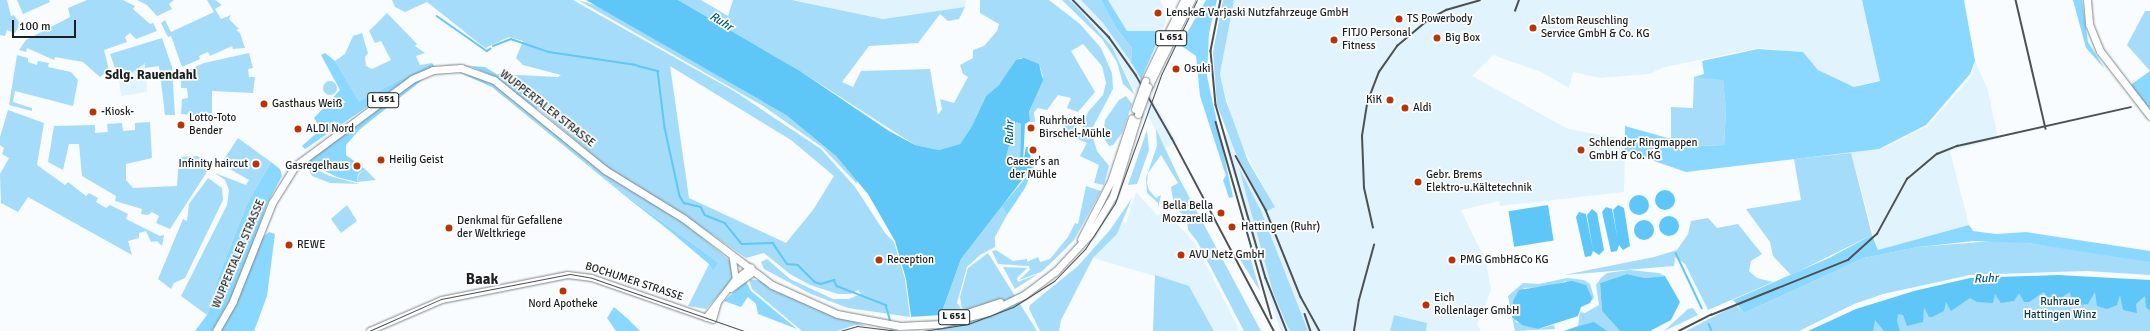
<!DOCTYPE html>
<meta charset="utf-8">
<style>
body{margin:0}
#map{position:relative;width:2150px;height:331px;overflow:hidden;background:#f8fcfe;font-family:Signika,sans-serif}
div>[style]{position:absolute}
.built>*{inset:0;background:#e1f3fd}
.green>*{inset:0;background:#a5dcf9}
.round{border-radius:50%}
.forest>*{inset:0;background:#8ad8ff}
.water>*{inset:0;background:#5fc7f7;transform-origin:0 0}
.pier>*{inset:0;background:#f8fcfe}
.stream>*{height:1.5px;margin:-0.75px;padding:0 0.75px;transform-origin:0.75px;border-radius:0.75px;background:#5fc7f7}
.roads{filter:drop-shadow(0 0 1px #7c8589) drop-shadow(0 0 1px #7c8589)}
.minor>*{height:5.5px;margin:-2.75px;padding:0 2.75px;transform-origin:2.75px;border-radius:2.75px;background:#fff}
.major>*{height:7px;margin:-3.5px;padding:0 3.5px;transform-origin:3.5px;border-radius:3.5px;background:#fff}
.tram>*{height:1px;margin:-0.5px;padding:0 0.5px;transform-origin:0.5px;border-radius:0.5px;background:#4d5152}
.rail>*{height:1.5px;margin:-0.75px;padding:0 0.75px;transform-origin:0.75px;border-radius:0.75px;background:#4d5152}
.bridges{filter:drop-shadow(0 0 1px #7c8589) drop-shadow(0 0 1px #7c8589)}
.major-bridge>*{height:7px;margin:-3.5px;padding:0 3.5px;transform-origin:3.5px;border-radius:3.5px;background:#fff}
.dots>*{width:11px;height:11px;translate:-50% -50%;box-sizing:border-box;border:2px solid #fff;border-radius:50%}
span{translate:-50% -50%;white-space:nowrap;text-align:center;line-height:1.15;-webkit-text-stroke:3.5px #fff;paint-order:stroke}
.shield-label span{padding:1px 3px;background:#fff;border:1px solid;border-radius:3px;-webkit-text-stroke-width:0}
.shield-label{font-size:10px;color:#1c2021;font-weight:700}
.poi-label{font-size:11px;color:#1c2021}
.left{translate:0 -50%;text-align:left}
.right{translate:-100% -50%;text-align:right}
.street-label{font-size:11px;color:#1c2021}
.park-label{font-size:11px;color:#05364a}
.water-label{font-size:12px;color:#015b7b;font-style:italic}
.quarter-label{font-size:13px;color:#1c2021;font-weight:700}
.district-label{font-size:15px;color:#1c2021;font-weight:700}
.scale{position:absolute;left:12px;top:20px;width:64px;height:18px;box-sizing:border-box;border:2px solid #1c2021;border-top:0;padding-left:5px;font-size:12px;line-height:14px;white-space:nowrap;color:#1c2021;-webkit-text-stroke:3px #fff;paint-order:stroke}
</style>
<div id="map">
<div class="built">
<div style="clip-path:polygon(794px 0,966px 0,965px 7px,883px 19px)"></div>
<div style="clip-path:polygon(1062px 0,1081px 0,1103px 23px,1134px 66px,1177px 142px,1165px 148px,1112px 47px,1087px 19px)"></div>
<div style="clip-path:polygon(1108px 0,1161px 0,1166px 21px,1162px 31px,1127px 31px)"></div>
<div style="clip-path:polygon(1234px 0,1862px 0,1880px 80px,1854px 87px,1818px 70px,1803px 52px,1758px 48px,1665px 67px,1649px 74px,1600px 78px,1573px 72px,1569px 88px,1541px 72px,1493px 55px,1472px 76px,1568px 129px,1625px 139px,1624px 192px,1500px 206px,1499px 201px,1461px 210px,1486px 262px,1491px 290px,1477px 325px,1481px 331px,1504px 331px,1426px 331px,1427px 323px,1394px 315px,1390px 331px,1281px 331px,1266px 290px,1223px 137px,1228px 134px,1267px 210px,1274px 207px,1235px 132px,1220px 74px)"></div>
<div style="clip-path:polygon(1975px 61px,1988px 90px,1998px 139px,1950px 151px,1969px 225px,1878px 250px,1850px 150px,1881px 149px,1928px 126px,1972px 76px)"></div>
<div style="clip-path:polygon(145px 62px,147px 92px,121px 96px,119px 81px)"></div>
<div style="clip-path:polygon(1136px 192px,1158px 216px,1164px 210px,1194px 242px,1240px 331px,1214px 331px,1189px 286px,1093px 258px,1124px 222px,1126px 223px)"></div>
</div>
<div class="green">
<div style="clip-path:polygon(0 0,7px 0,11px 16px,14px 15px,20px 24px,15px 33px,7px 30px,5px 36px,0 35px)"></div>
<div style="clip-path:polygon(17px 0,49px 0,50px 2px,23px 14px)"></div>
<div style="clip-path:polygon(87px 0,123px 0,135px 6px,133px 9px,150px 24px,153px 23px,157px 31px,136px 39px,130px 33px,125px 37px,127px 42px,104px 50px,109px 70px,100px 77px,83px 62px,55px 57px,54px 60px,27px 48px,26px 52px,19px 50px,26px 40px,70px 17px,68px 8px)"></div>
<div style="clip-path:polygon(137px 0,174px 0,169px 4px,172px 9px,157px 16px,147px 5px)"></div>
<div style="clip-path:polygon(207px 0,215px 0,222px 5px,215px 9px,221px 19px,231px 15px,229px 19px,239px 29px,236px 30px,240px 33px,245px 48px,233px 49px,232px 46px,210px 56px,208px 52px,199px 56px,200px 59px,182px 67px,171px 36px,168px 37px,161px 23px,165px 20px,171px 32px,214px 12px)"></div>
<div style="clip-path:polygon(evenodd,392px 0,573px 0,734px 91px,821px 149px,855px 187px,885px 233px,894px 242px,905px 279px,910px 317px,848px 308px,811px 294px,764px 269px,761px 262px,767px 259px,790px 279px,833px 299px,849px 299px,861px 294px,858px 290px,851px 294px,838px 294px,810px 285px,790px 274px,764px 253px,746px 258px,684px 215px,615px 174px,497px 74px,558px 77px,561px 75px,523px 65px,516px 58px,523px 41px,509px 37px,485px 48px,427px 2px,405px 12px,395px 7px,392px 0,670px 66px,791px 140px,834px 176px,813px 210px,786px 243px,689px 198px,670px 66px)"></div>
<div style="clip-path:polygon(578px 0,598px 6px,786px 115px,836px 156px,858px 181px,856px 183px,822px 147px,763px 106px)"></div>
<div style="clip-path:polygon(678px 0,701px 0,728px 16px,733px 0,792px 0,883px 19px,965px 7px,959px 19px,948px 21px,940px 14px,918px 43px,869px 46px,842px 82px,853px 87px,861px 71px,930px 69px,938px 115px,942px 109px,940px 99px,954px 103px,968px 77px,963px 74px,960px 65px,973px 58px,973px 50px,984px 46px,997px 31px,999px 24px,980px 13px,980px 0,1049px 0,1080px 24px,1101px 48px,1112px 73px,1113px 89px,1093px 127px,1082px 128px,1088px 112px,1103px 95px,1106px 83px,1102px 66px,1083px 44px,1071px 51px,1095px 92px,1078px 112px,1067px 108px,1071px 98px,1058px 95px,1047px 110px,1038px 108px,1034px 112px,1035px 122px,1030px 122px,1029px 113px,1043px 76px,1039px 64px,1020px 58px,999px 85px,986px 96px,972px 126px,960px 144px,939px 150px,915px 145px,800px 71px)"></div>
<div style="clip-path:polygon(1062px 0,1069px 0,1076px 6px,1112px 47px,1135px 95px,1123px 84px,1117px 62px,1102px 39px)"></div>
<div style="clip-path:polygon(1081px 0,1101px 0,1116px 28px,1132px 48px,1131px 62px,1103px 23px)"></div>
<div style="clip-path:polygon(1223px 0,1234px 0,1220px 74px,1226px 101px,1248px 161px,1275px 207px,1267px 211px,1236px 154px,1217px 105px,1213px 52px)"></div>
<div style="clip-path:polygon(2145px 11px,2150px 11px,2150px 71px,2127px 45px)"></div>
<div style="clip-path:polygon(387px 13px,417px 44px,415px 46px,425px 53px,416px 56px,420px 65px,432px 63px,359px 101px,335px 61px,345px 54px,353px 36px,362px 33px,368px 53px,365px 57px,366px 66px,372px 69px,391px 60px,381px 41px,375px 43px,369px 31px)"></div>
<div style="clip-path:polygon(162px 38px,172px 67px,175px 115px,165px 115px,159px 66px,145px 68px,145px 63px,125px 78px,119px 70px,116px 71px,110px 54px)"></div>
<div style="clip-path:polygon(249px 53px,253px 68px,248px 69px,249px 77px,255px 77px,253px 93px,212px 91px,212px 117px,181px 114px,182px 99px,188px 98px,187px 88px,181px 88px,181px 77px,186px 71px,204px 63px)"></div>
<div style="clip-path:polygon(17px 55px,28px 58px,28px 62px,37px 65px,38px 61px,49px 63px,48px 67px,71px 72px,78px 80px,73px 106px,15px 91px,13px 102px,32px 108px,32px 111px,9px 105px)"></div>
<div style="clip-path:polygon(459px 72px,489px 81px,504px 91px,611px 177px,683px 222px,733px 263px,733px 276px,729px 284px,706px 309px,688px 306px,709px 264px,713px 271px,719px 263px,624px 194px,495px 88px,484px 80px)"></div>
<div style="clip-path:polygon(1694px 77px,1723px 79px,1726px 111px,1724px 145px,1696px 146px,1671px 141px,1671px 107px,1693px 108px)"></div>
<div class="round" style="left:323px;top:81px;width:14px;height:14px"></div>
<div style="clip-path:polygon(1126px 96px,1132px 104px,1122px 133px,1113px 145px,1109px 146px,1103px 136px,1105px 120px,1119px 100px)"></div>
<div style="clip-path:polygon(8px 110px,44px 123px,37px 165px,65px 185px,68px 182px,86px 196px,89px 193px,98px 198px,96px 202px,106px 208px,110px 205px,128px 214px,126px 219px,160px 236px,164px 235px,162px 246px,157px 241px,151px 242px,146px 231px,139px 233px,139px 238px,128px 241px,132px 255px,28px 197px,18px 212px,1px 203px,0 174px,9px 158px,2px 154px,4px 148px,0 145px,0 137px)"></div>
<div class="round" style="left:1062px;top:120px;width:14px;height:14px"></div>
<div style="clip-path:polygon(150px 122px,152px 158px,126px 164px,126px 180px,133px 188px,177px 186px,179px 157px,197px 156px,212px 164px,170px 229px,156px 223px,159px 216px,152px 212px,148px 215px,141px 214px,142px 209px,115px 201px,116px 196px,82px 176px,79px 144px,69px 144px,63px 170px,48px 162px,54px 126px,95px 125px,95px 133px,108px 132px,107px 124px,122px 123px,123px 131px,135px 130px,135px 123px)"></div>
<div style="clip-path:polygon(1016px 122px,1021px 124px,1020px 162px,1015px 164px,1009px 162px,1006px 157px)"></div>
<div style="clip-path:polygon(1156px 129px,1179px 178px,1261px 331px,1244px 331px,1197px 241px,1188px 230px,1187px 219px,1174px 206px,1171px 187px,1178px 183px,1161px 155px,1148px 173px,1147px 183px,1149px 190px,1156px 198px,1161px 195px,1158px 208px,1158px 203px,1147px 193px,1146px 178px,1157px 146px)"></div>
<div style="clip-path:polygon(1147px 130px,1149px 150px,1137px 184px,1128px 185px)"></div>
<div style="clip-path:polygon(1080px 133px,1092px 134px,1097px 151px,1109px 166px,1104px 185px,1094px 183px,1099px 165px,1080px 156px,1087px 143px,1075px 138px)"></div>
<div style="clip-path:polygon(238px 138px,271px 162px,247px 204px,218px 278px,207px 315px,181px 296px,227px 205px,229px 190px,225px 180px,215px 173px,246px 185px,249px 180px,221px 164px)"></div>
<div style="clip-path:polygon(1851px 153px,1872px 235px,1791px 275px,1773px 256px,1770px 242px,1746px 209px,1801px 200px,1794px 159px)"></div>
<div style="clip-path:polygon(306px 165px,330px 176px,359px 184px,330px 183px,312px 176px)"></div>
<div style="clip-path:polygon(1239px 168px,1261px 211px,1308px 331px,1290px 331px,1286px 323px,1273px 292px)"></div>
<div style="clip-path:polygon(365px 169px,376px 180px,357px 182px,359px 174px)"></div>
<div style="clip-path:polygon(208px 178px,222px 188px,223px 200px,185px 278px,174px 283px,171px 289px,158px 279px,183px 219px,187px 221px,189px 204px)"></div>
<div style="clip-path:polygon(1086px 186px,1101px 191px,1074px 240px,1052px 262px,1041px 272px,1019px 280px,1030px 270px,1029px 266px,998px 264px,992px 251px,996px 250px,1013px 261px,1027px 259px,1027px 262px,1038px 257px,1040px 262px,1050px 259px,1068px 237px,1075px 223px,1078px 224px)"></div>
<div style="clip-path:polygon(1132px 198px,1117px 234px,1093px 258px,1061px 320px,1059px 331px,1040px 331px,1029px 309px,1030px 305px,1078px 266px,1110px 230px)"></div>
<div style="clip-path:polygon(347px 205px,357px 221px,341px 233px,331px 219px)"></div>
<div style="clip-path:polygon(1002px 206px,1007px 215px,995px 237px,995px 247px,980px 255px,967px 267px,957px 303px,962px 310px,960px 297px,968px 268px,988px 253px,1037px 331px,935px 331px,961px 259px)"></div>
<div style="clip-path:polygon(1708px 218px,1717px 228px,1738px 224px,1762px 254px,1751px 261px,1749px 271px,1757px 278px,1773px 282px,1708px 310px,1685px 264px,1675px 257px,1674px 266px,1564px 275px,1654px 257px,1677px 250px,1688px 234px,1691px 221px)"></div>
<div style="clip-path:polygon(2005px 240px,2137px 258px,2150px 262px,2150px 275px,2086px 271px,1970px 275px,1883px 294px,1854px 304px,1799px 331px,1686px 331px,1736px 305px,1744px 313px,1864px 258px,1918px 247px)"></div>
<div style="clip-path:polygon(1249px 253px,1260px 291px,1239px 258px)"></div>
<div style="clip-path:polygon(1003px 267px,1027px 268px,1017px 278px,1018px 282px,1038px 274px,1015px 289px)"></div>
<div style="clip-path:polygon(1629px 270px,1659px 273px,1665px 276px,1645px 278px,1627px 274px,1600px 283px,1602px 311px,1620px 331px,1564px 331px,1578px 326px,1580px 312px,1585px 313px,1599px 305px,1596px 285px,1601px 278px,1607px 273px)"></div>
<div style="clip-path:polygon(1155px 275px,1189px 286px,1214px 331px,1153px 331px)"></div>
<div style="clip-path:polygon(1567px 278px,1584px 280px,1590px 284px,1594px 297px,1592px 301px,1566px 281px,1546px 287px,1524px 288px,1513px 301px,1516px 322px,1538px 329px,1554px 325px,1555px 329px,1515px 331px,1508px 296px,1523px 283px,1539px 284px)"></div>
<div style="clip-path:polygon(749px 279px,761px 281px,802px 302px,866px 326px,855px 325px,837px 331px,802px 331px,752px 289px)"></div>
<div style="clip-path:polygon(2032px 286px,2145px 296px,2150px 299px,2150px 331px,1860px 331px,1875px 320px,1922px 306px)"></div>
<div style="clip-path:polygon(1693px 308px,1698px 315px,1664px 331px,1688px 309px)"></div>
<div style="clip-path:polygon(1394px 315px,1427px 323px,1426px 331px,1390px 331px)"></div>
</div>
<div class="forest">
<div style="clip-path:polygon(1101px 0,1108px 0,1127px 31px,1162px 31px,1141px 79px,1131px 62px,1132px 48px,1116px 28px)"></div>
<div style="clip-path:polygon(1206px 0,1217px 0,1209px 33px,1207px 76px,1233px 197px,1229px 198px,1223px 180px,1226px 176px,1200px 96px,1196px 56px,1180px 45px)"></div>
<div style="clip-path:polygon(1862px 0,1964px 0,1975px 61px,1970px 74px,1926px 125px,1879px 149px,1686px 172px,1625px 151px,1625px 126px,1696px 146px,1724px 145px,1726px 111px,1723px 80px,1694px 77px,1704px 74px,1702px 61px,1758px 49px,1803px 52px,1818px 70px,1854px 87px,1880px 81px)"></div>
<div style="clip-path:polygon(2073px 0,2082px 0,2088px 42px,2105px 69px,2086px 48px)"></div>
<div style="clip-path:polygon(325px 53px,335px 61px,359px 101px,432px 63px,435px 67px,408px 79px,305px 149px,302px 146px,321px 129px,314px 118px,340px 90px,321px 55px)"></div>
<div style="clip-path:polygon(441px 64px,485px 67px,509px 82px,537px 105px,537px 109px,491px 75px,472px 67px)"></div>
<div style="clip-path:polygon(2150px 71px,2150px 114px,2129px 86px)"></div>
<div style="clip-path:polygon(458px 72px,484px 80px,495px 88px,624px 194px,719px 263px,713px 271px,709px 264px,671px 232px,624px 195px,492px 87px)"></div>
<div style="clip-path:polygon(426px 77px,359px 130px,346px 145px,346px 155px,365px 169px,358px 174px,357px 182px,337px 177px,307px 162px,414px 82px)"></div>
<div style="clip-path:polygon(271px 162px,280px 169px,282px 176px,267px 204px,240px 282px,212px 331px,195px 331px,207px 315px,218px 278px,247px 204px)"></div>
<div style="clip-path:polygon(1034px 166px,1025px 188px,1007px 215px,1002px 206px,1027px 176px,1030px 167px)"></div>
<div style="clip-path:polygon(1969px 225px,1973px 231px,1996px 234px,2026px 232px,2150px 251px,2150px 262px,2027px 243px,1974px 241px,1918px 247px,1864px 258px,1744px 313px,1733px 300px,1829px 258px,1872px 235px,1878px 250px)"></div>
<div style="clip-path:polygon(269px 232px,275px 234px,267px 296px,256px 326px,254px 331px,219px 331px,236px 303px,262px 238px)"></div>
<div style="clip-path:polygon(746px 281px,751px 291px,797px 329px,758px 314px,756px 304px,748px 297px,741px 307px,724px 301px)"></div>
<div style="clip-path:polygon(614px 307px,628px 319px,640px 331px,616px 331px,607px 318px)"></div>
</div>
<div class="water">
<div style="clip-path:polygon(evenodd,586px 0,678px 0,800px 71px,889px 131px,915px 145px,939px 150px,960px 144px,972px 126px,986px 96px,999px 85px,1016px 60px,1024px 58px,1039px 64px,1043px 80px,1029px 112px,1030px 121px,1025px 124px,1023px 163px,1026px 147px,1029px 147px,1032px 167px,961px 259px,935px 331px,910px 331px,911px 316px,906px 279px,895px 241px,868px 194px,836px 156px,786px 115px,586px 0,1016px 122px,1021px 124px,1020px 162px,1015px 164px,1008px 163px,1006px 157px,1016px 122px)"></div>
<div class="round" style="left:1655px;top:190px;width:20px;height:20px"></div>
<div class="round" style="left:1629px;top:195px;width:20px;height:20px"></div>
<div style="left:1548px;top:205px;width:36px;height:40px;rotate:81deg"></div>
<div style="clip-path:polygon(1618px 205px,1624px 208px,1630px 246px,1623px 250px,1619px 245px,1617px 251px,1611px 252px,1602px 212px,1606px 207px,1612px 209px,1617px 236px,1613px 210px)"></div>
<div style="clip-path:polygon(1592px 209px,1597px 213px,1604px 250px,1599px 255px,1593px 251px,1591px 256px,1585px 257px,1576px 217px,1579px 212px,1586px 214px,1593px 250px,1587px 215px)"></div>
<div class="round" style="left:1659px;top:216px;width:20px;height:20px"></div>
<div class="round" style="left:1634px;top:220px;width:20px;height:20px"></div>
<div style="clip-path:polygon(1627px 274px,1645px 278px,1665px 276px,1680px 302px,1671px 320px,1650px 331px,1620px 331px,1602px 311px,1600px 283px)"></div>
<div style="clip-path:polygon(2058px 275px,2150px 280px,2150px 311px,2146px 307px,2145px 296px,2136px 304px,2137px 313px,2123px 310px,2120px 295px,2117px 305px,2107px 309px,2097px 306px,2095px 292px,2088px 304px,2078px 305px,2072px 304px,2070px 292px,2053px 303px,2049px 301px,2044px 292px,2029px 302px,2024px 302px,2019px 293px,2014px 301px,2001px 303px,1995px 294px,1993px 303px,1977px 302px,1970px 298px,1951px 311px,1946px 302px,1944px 311px,1932px 317px,1929px 317px,1924px 307px,1923px 322px,1907px 326px,1903px 315px,1898px 314px,1897px 321px,1900px 331px,1884px 331px,1875px 320px,1873px 331px,1808px 331px,1856px 309px,1914px 291px,1970px 278px)"></div>
<div style="clip-path:polygon(1572px 281px,1586px 285px,1592px 298px,1590px 303px,1581px 307px,1578px 316px,1538px 329px,1522px 325px,1512px 317px,1513px 301px,1519px 290px)"></div>
<div style="clip-path:polygon(1594px 322px,1607px 331px,1564px 331px,1579px 326px)"></div>
</div>
<div class="pier">
<div style="clip-path:polygon(941px 315px,937px 331px,908px 331px,909px 317px)"></div>
</div>
<div class="stream">
<div style="left:437px;top:16px;width:61px;rotate:35deg"></div>
<div style="left:487px;top:51px;width:4px;rotate:-34deg"></div>
<div style="left:493px;top:46px;width:19px;rotate:-21deg"></div>
<div style="left:511px;top:39px;width:40px;rotate:18.9deg"></div>
<div style="left:549px;top:52px;width:88px;rotate:8.5deg"></div>
<div style="left:638px;top:66px;width:21px;rotate:14deg"></div>
<div style="left:658px;top:71px;width:57px;rotate:83deg"></div>
<div style="left:665px;top:128px;width:70px;rotate:77.6deg"></div>
<div style="left:680px;top:196px;width:8px;rotate:60deg"></div>
<div style="left:684px;top:203px;width:17px;rotate:13deg"></div>
<div style="left:701px;top:207px;width:9px;rotate:63deg"></div>
<div style="left:705px;top:215px;width:22px;rotate:22deg"></div>
<div style="left:725px;top:223px;width:27px;rotate:51deg"></div>
<div style="left:742px;top:244px;width:31px;rotate:-2deg"></div>
<div style="left:773px;top:243px;width:25px;rotate:56deg"></div>
<div style="left:787px;top:264px;width:11px;rotate:5deg"></div>
<div style="left:798px;top:265px;width:24px;rotate:45deg"></div>
<div style="left:815px;top:282px;width:6px;rotate:18deg"></div>
<div style="left:821px;top:284px;width:14px;rotate:-17deg"></div>
<div style="left:834px;top:280px;width:7px;rotate:63deg"></div>
<div style="left:837px;top:286px;width:53px;rotate:21.2deg"></div>
<div style="left:886px;top:305px;width:18px;rotate:74deg"></div>
<div style="left:1676px;top:253px;width:61px;rotate:64.7deg"></div>
<div style="left:1709px;top:324px;width:8px;rotate:67deg"></div>
<div style="left:892px;top:326px;width:5px;rotate:90deg"></div>
</div>
<div class="roads">
<div class="minor">
<div style="left:733px;top:256px;width:22px;rotate:82deg"></div>
<div style="left:731px;top:289px;width:24px;rotate:-36deg"></div>
<div style="left:750px;top:275px;width:7px;rotate:-82deg"></div>
<div style="left:706px;top:318px;width:49px;rotate:-52.4deg"></div>
<div style="left:736px;top:279px;width:19px;rotate:-36deg"></div>
<div style="left:370px;top:331px;width:78px;rotate:-23.3deg"></div>
<div style="left:442px;top:300px;width:128px;rotate:-11.2deg"></div>
<div style="left:568px;top:275px;width:24px;rotate:7deg"></div>
<div style="left:592px;top:278px;width:128px;rotate:19.1deg"></div>
<div style="left:713px;top:320px;width:18px;rotate:-74deg"></div>
</div>
<div class="major">
<div style="left:2087px;top:0;width:24px;rotate:85deg"></div>
<div style="left:2089px;top:24px;width:29px;rotate:68deg"></div>
<div style="left:2100px;top:51px;width:82px;rotate:52.4deg"></div>
<div style="left:1150px;top:84px;width:6px;rotate:-149deg"></div>
<div style="left:1145px;top:81px;width:90px;rotate:-64.3deg"></div>
<div style="left:1148px;top:87px;width:97px;rotate:-63.7deg"></div>
<div style="left:1081px;top:239px;width:65px;rotate:-62.7deg"></div>
<div style="left:1111px;top:181px;width:66px;rotate:-71.6deg"></div>
<div style="left:958px;top:316px;width:44px;rotate:-18.4deg"></div>
<div style="left:216px;top:331px;width:34px;rotate:-60deg"></div>
<div style="left:233px;top:301px;width:105px;rotate:-68.3deg"></div>
<div style="left:272px;top:203px;width:44px;rotate:-58.1deg"></div>
<div style="left:295px;top:166px;width:146px;rotate:-36.6deg"></div>
<div style="left:412px;top:79px;width:23px;rotate:-23deg"></div>
<div style="left:433px;top:70px;width:28px;rotate:-4deg"></div>
<div style="left:461px;top:68px;width:35px;rotate:20deg"></div>
<div style="left:494px;top:80px;width:143px;rotate:39deg"></div>
<div style="left:605px;top:170px;width:92px;rotate:31.6deg"></div>
<div style="left:683px;top:218px;width:111px;rotate:37deg"></div>
<div style="left:772px;top:285px;width:71px;rotate:24deg"></div>
<div style="left:837px;top:314px;width:64px;rotate:10.8deg"></div>
<div style="left:900px;top:326px;width:40px;rotate:-2.9deg"></div>
<div style="left:940px;top:324px;width:50px;rotate:-13.8deg"></div>
<div style="left:989px;top:312px;width:39px;rotate:-26deg"></div>
<div style="left:1024px;top:295px;width:39px;rotate:-37deg"></div>
<div style="left:1055px;top:272px;width:53px;rotate:-47.3deg"></div>
<div style="left:1091px;top:233px;width:43px;rotate:-59.3deg"></div>
<div style="left:1113px;top:196px;width:86px;rotate:-73deg"></div>
</div>
</div>
<div class="tram">
<div style="left:369px;top:331px;width:79px;rotate:-24deg"></div>
<div style="left:441px;top:299px;width:131px;rotate:-11deg"></div>
<div style="left:570px;top:274px;width:22px;rotate:10deg"></div>
<div style="left:592px;top:278px;width:161px;rotate:19.2deg"></div>
<div style="left:840px;top:331px;width:18px;rotate:-16deg"></div>
<div style="left:857px;top:326px;width:42px;rotate:6.8deg"></div>
<div style="left:923px;top:331px;width:46px;rotate:-8.8deg"></div>
<div style="left:968px;top:324px;width:48px;rotate:-20.7deg"></div>
<div style="left:1013px;top:307px;width:49px;rotate:-32.4deg"></div>
<div style="left:1054px;top:281px;width:45px;rotate:-45.9deg"></div>
<div style="left:1085px;top:249px;width:55px;rotate:-56.9deg"></div>
<div style="left:1115px;top:203px;width:136px;rotate:-70.2deg"></div>
<div style="left:1161px;top:75px;width:83px;rotate:-64.4deg"></div>
</div>
<div class="rail">
<div style="left:1073px;top:0;width:52px;rotate:45.8deg"></div>
<div style="left:1109px;top:37px;width:47px;rotate:54.6deg"></div>
<div style="left:1136px;top:75px;width:73px;rotate:60.3deg"></div>
<div style="left:1172px;top:138px;width:218px;rotate:62.1deg"></div>
<div style="left:1221px;top:0;width:52px;rotate:101.1deg"></div>
<div style="left:1211px;top:51px;width:54px;rotate:84.7deg"></div>
<div style="left:1216px;top:105px;width:180px;rotate:73.9deg"></div>
<div style="left:1266px;top:278px;width:57px;rotate:68.4deg"></div>
<div style="left:2016px;top:0;width:132px;rotate:76.9deg"></div>
<div style="left:1515px;top:11px;width:12px;rotate:-70deg"></div>
<div style="left:1216px;top:122px;width:204px;rotate:74.1deg"></div>
<div style="left:1236px;top:156px;width:62px;rotate:60.9deg"></div>
<div style="left:1266px;top:210px;width:94px;rotate:68.1deg"></div>
<div style="left:1301px;top:297px;width:39px;rotate:61deg"></div>
<div style="left:1373px;top:228px;width:41px;rotate:-102.7deg"></div>
<div style="left:1364px;top:188px;width:52px;rotate:-92.2deg"></div>
<div style="left:1362px;top:136px;width:33px;rotate:-81deg"></div>
<div style="left:1367px;top:103px;width:33px;rotate:-69deg"></div>
<div style="left:1379px;top:72px;width:32px;rotate:-55deg"></div>
<div style="left:1397px;top:46px;width:40px;rotate:-40deg"></div>
<div style="left:1428px;top:20px;width:21px;rotate:-29deg"></div>
<div style="left:1446px;top:10px;width:35px;rotate:-16deg"></div>
<div style="left:1305px;top:314px;width:18px;rotate:71deg"></div>
<div style="left:1354px;top:331px;width:31px;rotate:-81deg"></div>
<div style="left:1359px;top:300px;width:57px;rotate:-74.7deg"></div>
<div style="left:1679px;top:331px;width:36px;rotate:-27deg"></div>
<div style="left:1711px;top:315px;width:148px;rotate:-21.9deg"></div>
<div style="left:1848px;top:260px;width:39px;rotate:-42deg"></div>
<div style="left:1877px;top:234px;width:63px;rotate:-61.4deg"></div>
<div style="left:1907px;top:179px;width:39px;rotate:-40deg"></div>
<div style="left:1937px;top:154px;width:22px;rotate:-22deg"></div>
<div style="left:1957px;top:146px;width:178px;rotate:-12.6deg"></div>
</div>
<div class="bridges">
<div class="major-bridge">
<div style="left:1135px;top:109px;width:30px;rotate:-70deg"></div>
<div style="left:1138px;top:114px;width:29px;rotate:-70deg"></div>
</div>
</div>
<div class="dots">
<div style="left:1158px;top:13px;background:#bc3303"></div>
<div style="left:1399px;top:19px;background:#bc3303"></div>
<div style="left:1533px;top:28px;background:#bc3303"></div>
<div style="left:1437px;top:38px;background:#bc3303"></div>
<div style="left:1334px;top:40px;background:#bc3303"></div>
<div style="left:1176px;top:69px;background:#bc3303"></div>
<div style="left:1390px;top:100px;background:#bc3303"></div>
<div style="left:264px;top:104px;background:#bc3303"></div>
<div style="left:1405px;top:108px;background:#bc3303"></div>
<div style="left:93px;top:112px;background:#bc3303"></div>
<div style="left:181px;top:125px;background:#bc3303"></div>
<div style="left:1031px;top:128px;background:#bc3303"></div>
<div style="left:298px;top:129px;background:#bc3303"></div>
<div style="left:1033px;top:150px;background:#bc3303"></div>
<div style="left:1581px;top:150px;background:#bc3303"></div>
<div style="left:381px;top:160px;background:#bc3303"></div>
<div style="left:256px;top:164px;background:#bc3303"></div>
<div style="left:357px;top:166px;background:#bc3303"></div>
<div style="left:1418px;top:182px;background:#bc3303"></div>
<div style="left:1221px;top:213px;background:#bc3303"></div>
<div style="left:1232px;top:227px;background:#bc3303"></div>
<div style="left:449px;top:228px;background:#bc3303"></div>
<div style="left:289px;top:245px;background:#bc3303"></div>
<div style="left:1181px;top:255px;background:#bc3303"></div>
<div style="left:879px;top:260px;background:#bc3303"></div>
<div style="left:1452px;top:260px;background:#bc3303"></div>
<div style="left:563px;top:291px;background:#bc3303"></div>
<div style="left:1426px;top:305px;background:#bc3303"></div>
</div>
<div class="shield-label">
<span style="left:1171px;top:38px">L 651</span>
<span style="left:383px;top:100px">L 651</span>
<span style="left:954px;top:317px">L 651</span>
</div>
<div class="poi-label">
<span class="left" style="left:1166px;top:13px">Lenske&amp; Varjaski Nutzfahrzeuge GmbH</span>
<span class="left" style="left:1407px;top:19px">TS Powerbody</span>
<span class="left" style="left:1541px;top:28px">Alstom Reuschling<br>Service GmbH &amp; Co. KG</span>
<span class="left" style="left:1342px;top:40px">FITJO Personal<br>Fitness</span>
<span class="left" style="left:1445px;top:38px">Big Box</span>
<span class="left" style="left:1184px;top:69px">Osuki</span>
<span class="right" style="left:1382px;top:100px">KiK</span>
<span class="left" style="left:272px;top:104px">Gasthaus Weiß</span>
<span class="left" style="left:1413px;top:108px">Aldi</span>
<span class="left" style="left:101px;top:112px">-Kiosk-</span>
<span class="left" style="left:189px;top:125px">Lotto-Toto<br>Bender</span>
<span class="left" style="left:1039px;top:128px">Ruhrhotel<br>Birschel-Mühle</span>
<span class="left" style="left:306px;top:129px">ALDI Nord</span>
<span class="left" style="left:1589px;top:150px">Schlender Ringmappen<br>GmbH &amp; Co. KG</span>
<span class="left" style="left:389px;top:160px">Heilig Geist</span>
<span style="left:1033px;top:169px">Caeser's an<br>der Mühle</span>
<span class="right" style="left:248px;top:164px">Infinity haircut</span>
<span class="right" style="left:349px;top:166px">Gasregelhaus</span>
<span class="left" style="left:1426px;top:182px">Gebr. Brems<br>Elektro-u.Kältetechnik</span>
<span class="right" style="left:1213px;top:213px">Bella Bella<br>Mozzarella</span>
<span class="left" style="left:457px;top:228px">Denkmal für Gefallene<br>der Weltkriege</span>
<span class="left" style="left:1241px;top:227px">Hattingen (Ruhr)</span>
<span class="left" style="left:297px;top:245px">REWE</span>
<span class="left" style="left:1189px;top:255px">AVU Netz GmbH</span>
<span class="left" style="left:887px;top:260px">Reception</span>
<span class="left" style="left:1460px;top:260px">PMG GmbH&amp;Co KG</span>
<span class="left" style="left:1434px;top:305px">Eich<br>Rollenlager GmbH</span>
<span style="left:563px;top:304px">Nord Apotheke</span>
</div>
<div class="street-label">
<span style="left:547px;top:109px;rotate:38deg">WUPPERTALER STRASSE</span>
<span style="left:239px;top:254px;rotate:-67deg">WUPPERTALER STRASSE</span>
<span style="left:634px;top:282px;rotate:18deg">BOCHUMER STRASSE</span>
</div>
<div class="park-label">
<span style="left:2060px;top:309px">Ruhraue<br>Hattingen Winz</span>
</div>
<div class="water-label">
<span style="left:721px;top:22px;rotate:32deg">Ruhr</span>
<span style="left:1010px;top:133px;rotate:-89deg">Ruhr</span>
<span style="left:1986px;top:279px;rotate:-3deg">Ruhr</span>
</div>
<div class="quarter-label">
<span style="left:151px;top:75px">Sdlg. Rauendahl</span>
</div>
<div class="district-label">
<span style="left:482px;top:280px">Baak</span>
</div>
<div class="scale">100 m</div>
</div>
